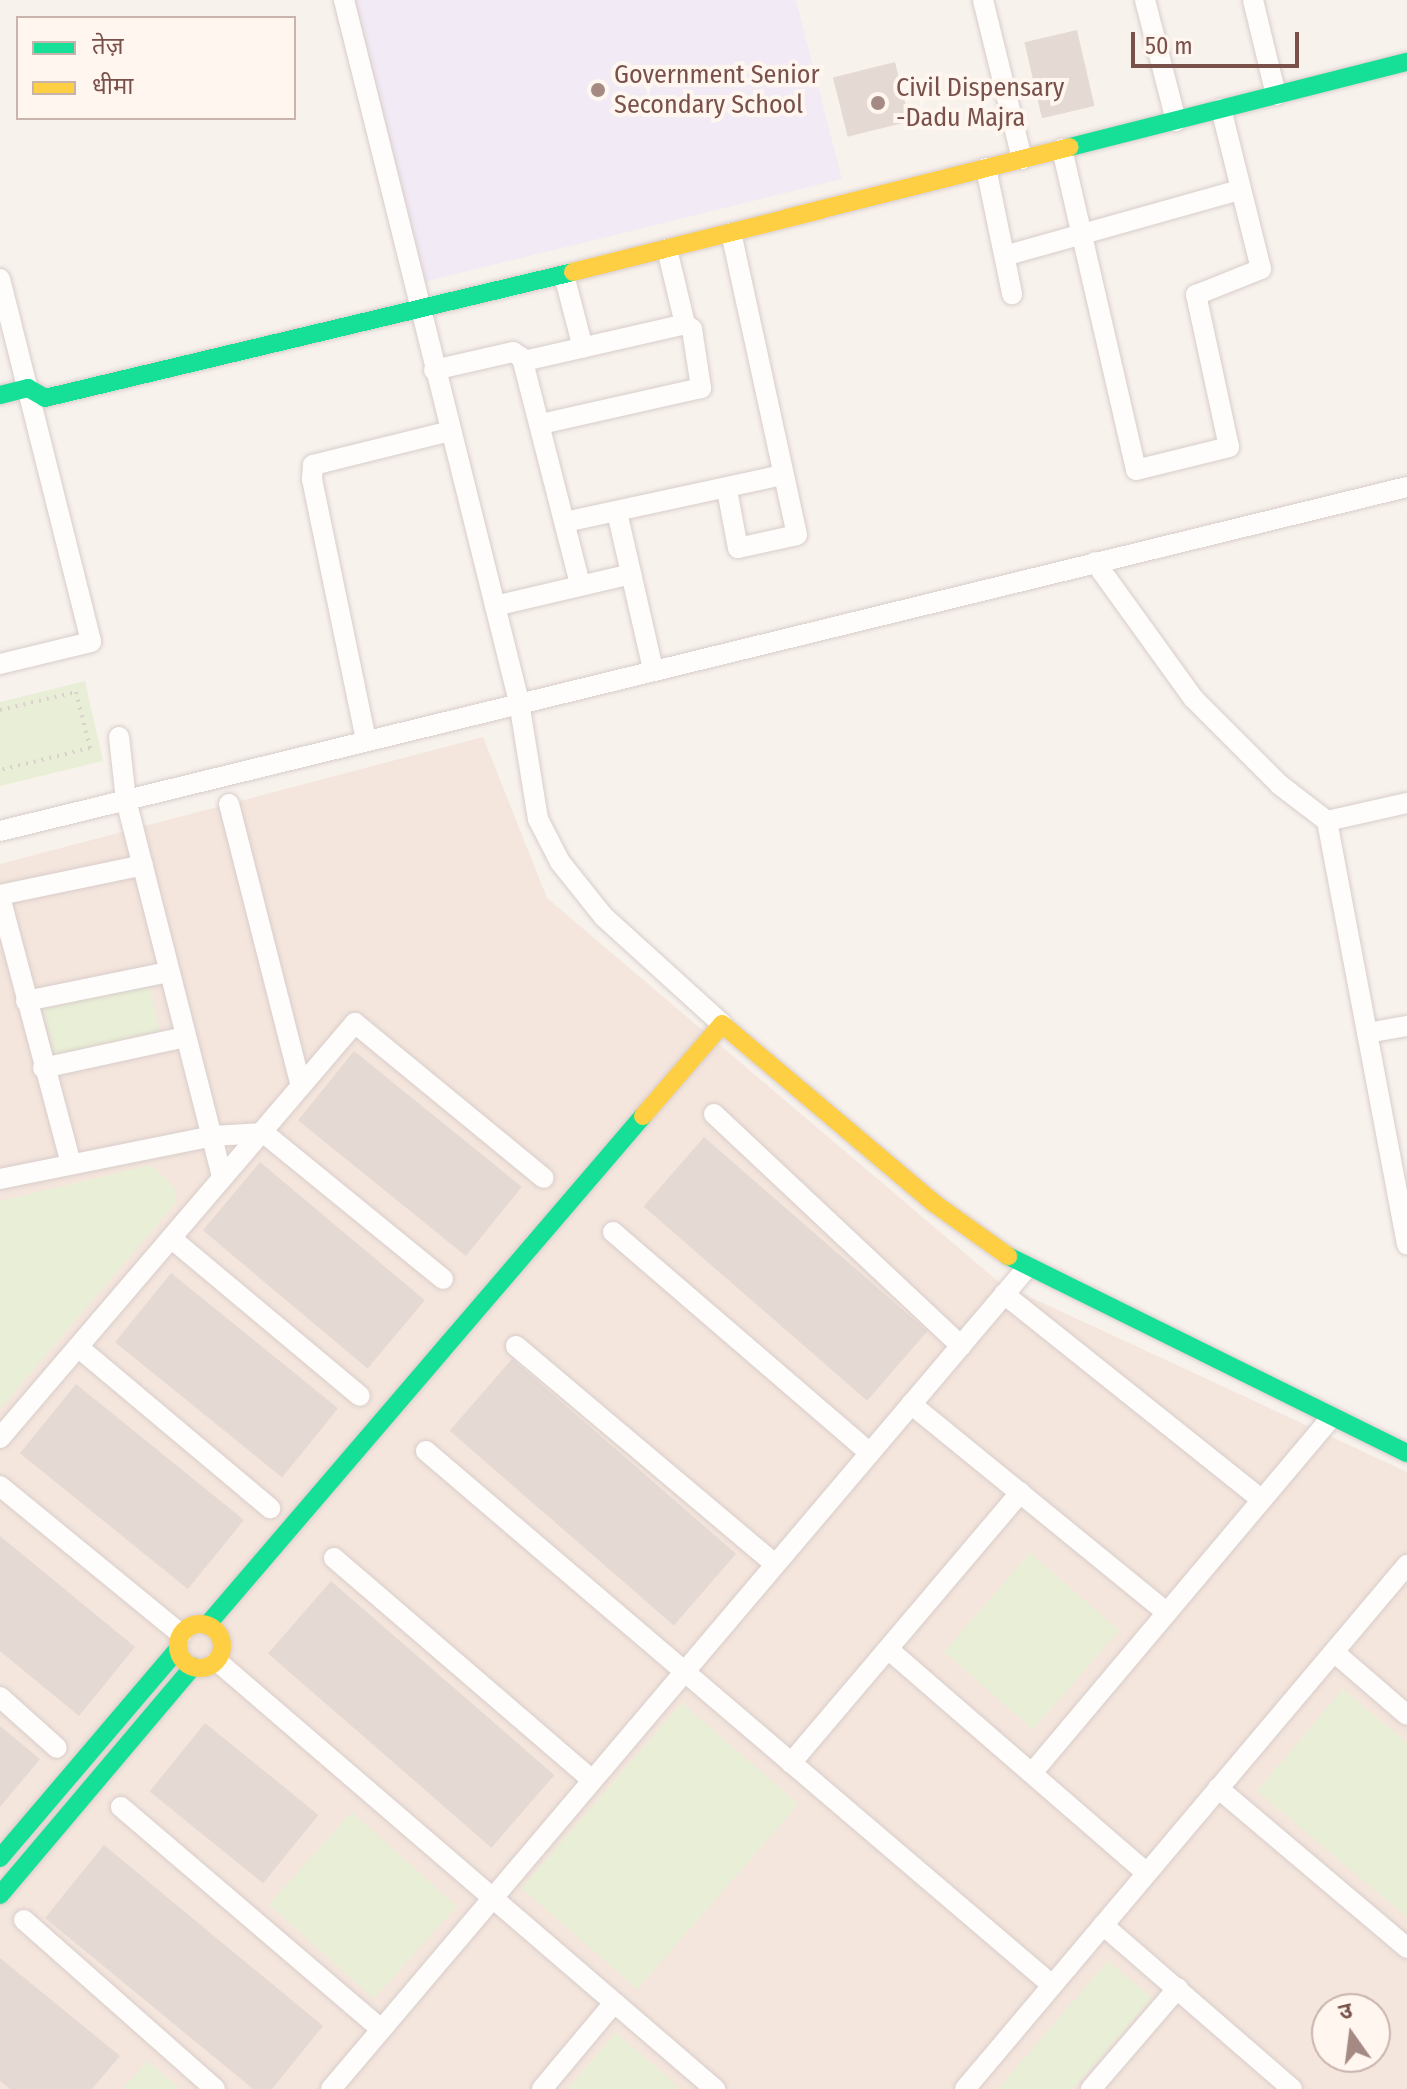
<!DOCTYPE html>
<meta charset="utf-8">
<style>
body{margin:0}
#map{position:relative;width:1407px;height:2089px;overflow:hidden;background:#f8f2ed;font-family:"Fira Sans Condensed","Noto Sans Devanagari",sans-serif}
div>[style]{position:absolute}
.residential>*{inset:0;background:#f4e6dd}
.education>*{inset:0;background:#f2eaf4}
.green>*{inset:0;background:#e9efd7;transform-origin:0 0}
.building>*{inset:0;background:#e5d9d4;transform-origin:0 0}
.path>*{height:4px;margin-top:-2px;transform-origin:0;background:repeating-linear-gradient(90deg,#dbd0ce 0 2px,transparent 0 8px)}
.roads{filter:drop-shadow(0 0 2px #d8cdca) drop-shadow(0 0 2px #d8cdca)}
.street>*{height:20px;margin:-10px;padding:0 10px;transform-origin:10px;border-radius:10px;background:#fefdfc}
.fast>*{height:18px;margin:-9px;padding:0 9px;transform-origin:9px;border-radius:9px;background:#16e098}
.slow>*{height:18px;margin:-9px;padding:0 9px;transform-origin:9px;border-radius:9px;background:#ffcf43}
.slow>.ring{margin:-9px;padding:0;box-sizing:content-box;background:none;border:18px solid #ffcf43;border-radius:50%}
.dots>*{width:22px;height:22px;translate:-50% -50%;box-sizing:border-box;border:4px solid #fff6ef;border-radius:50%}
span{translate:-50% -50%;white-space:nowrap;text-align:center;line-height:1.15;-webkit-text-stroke:8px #fff6ef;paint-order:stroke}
.poi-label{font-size:26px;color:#79514a}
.left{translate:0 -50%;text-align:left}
.legend{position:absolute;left:16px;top:16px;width:280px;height:104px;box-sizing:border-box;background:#fff6ef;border:2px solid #c9b4ad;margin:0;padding:10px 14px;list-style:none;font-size:24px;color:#79514a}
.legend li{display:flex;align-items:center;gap:16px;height:40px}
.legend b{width:40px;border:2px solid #c9b4ad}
.north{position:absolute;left:1311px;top:1993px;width:80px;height:80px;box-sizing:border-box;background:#fff6ef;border:2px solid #c9b4ad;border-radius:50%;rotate:346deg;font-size:22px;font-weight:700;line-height:32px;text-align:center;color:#79514a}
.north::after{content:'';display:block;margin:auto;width:28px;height:36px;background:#a58983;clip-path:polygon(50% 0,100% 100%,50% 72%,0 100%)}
.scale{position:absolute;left:1131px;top:32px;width:168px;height:36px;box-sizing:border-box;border:4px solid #79514a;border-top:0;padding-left:10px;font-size:24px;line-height:28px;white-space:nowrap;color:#79514a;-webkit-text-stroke:6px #fff6ef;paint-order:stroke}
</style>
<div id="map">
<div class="residential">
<div style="clip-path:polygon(evenodd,483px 737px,547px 898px,1000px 1283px,1407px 1472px,1407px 2089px,0 2089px,0 864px,483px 737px,1327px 2009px,1375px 2009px,1375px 2057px,1327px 2057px,1327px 2009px)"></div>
</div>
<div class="education">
<div style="clip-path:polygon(355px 0,796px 0,842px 179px,424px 282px)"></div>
</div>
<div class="green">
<div style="clip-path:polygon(85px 681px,103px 761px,0 786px,0 702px)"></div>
<div style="left:149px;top:985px;width:47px;height:108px;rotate:77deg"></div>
<div style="clip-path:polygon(151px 1165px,174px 1187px,176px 1202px,0 1409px,0 1201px)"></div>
<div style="left:1030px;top:1553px;width:118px;height:131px;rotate:41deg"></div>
<div style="clip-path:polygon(1343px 1689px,1407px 1743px,1407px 1917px,1257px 1791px)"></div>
<div style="left:682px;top:1703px;width:154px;height:245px;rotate:41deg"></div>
<div style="left:352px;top:1812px;width:141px;height:124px;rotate:42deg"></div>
<div style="clip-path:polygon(1108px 1961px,1152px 1998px,1073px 2089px,998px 2089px)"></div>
<div style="clip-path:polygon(616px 2033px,681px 2089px,567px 2089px)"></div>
<div style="clip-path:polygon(148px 2061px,180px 2089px,122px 2089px)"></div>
</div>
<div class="building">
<div style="left:1077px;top:30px;width:78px;height:54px;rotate:77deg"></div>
<div style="left:895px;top:62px;width:61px;height:64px;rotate:76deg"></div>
<div style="left:354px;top:1051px;width:216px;height:89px;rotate:39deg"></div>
<div style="left:704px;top:1137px;width:296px;height:92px;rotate:41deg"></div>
<div style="left:260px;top:1162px;width:215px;height:89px;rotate:40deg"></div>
<div style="left:171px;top:1273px;width:215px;height:89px;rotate:39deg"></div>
<div style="left:512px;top:1359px;width:297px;height:95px;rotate:41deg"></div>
<div style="left:76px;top:1384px;width:216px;height:89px;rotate:39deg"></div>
<div style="clip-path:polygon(0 1536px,135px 1647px,79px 1716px,0 1651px)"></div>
<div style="left:331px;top:1581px;width:296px;height:96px;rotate:41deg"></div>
<div style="left:205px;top:1723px;width:146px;height:88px;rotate:39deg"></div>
<div style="clip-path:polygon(0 1726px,40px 1759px,0 1807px)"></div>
<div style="clip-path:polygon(104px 1845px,323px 2026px,272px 2089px,253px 2089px,45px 1918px)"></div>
<div style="clip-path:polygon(0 1958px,120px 2056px,92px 2089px,10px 2089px,0 2081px)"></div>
</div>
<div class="path">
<div style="left:0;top:710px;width:78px;rotate:-13.3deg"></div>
<div style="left:76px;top:692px;width:58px;rotate:76deg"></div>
<div style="left:90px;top:748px;width:93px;rotate:166.3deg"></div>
</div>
<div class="roads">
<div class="street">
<div style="left:344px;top:0;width:723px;rotate:76deg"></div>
<div style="left:519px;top:702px;width:119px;rotate:80.8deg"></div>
<div style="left:538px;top:819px;width:48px;rotate:62.9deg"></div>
<div style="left:560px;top:862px;width:70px;rotate:51.3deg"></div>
<div style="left:604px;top:917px;width:159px;rotate:42.2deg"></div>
<div style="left:983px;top:0;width:164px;rotate:76.2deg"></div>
<div style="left:1145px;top:0;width:125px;rotate:75.6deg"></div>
<div style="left:1253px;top:0;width:98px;rotate:76.4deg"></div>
<div style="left:1062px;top:149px;width:329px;rotate:77deg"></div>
<div style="left:1136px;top:470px;width:96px;rotate:-13.9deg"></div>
<div style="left:1229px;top:447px;width:156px;rotate:-102.2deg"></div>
<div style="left:1196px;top:295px;width:70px;rotate:-21.8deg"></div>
<div style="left:1261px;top:269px;width:165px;rotate:-104deg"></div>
<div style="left:986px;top:168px;width:129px;rotate:78.3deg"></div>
<div style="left:667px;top:249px;width:77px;rotate:76.5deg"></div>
<div style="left:1008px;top:255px;width:240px;rotate:-15.7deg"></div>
<div style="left:564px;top:275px;width:75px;rotate:75.4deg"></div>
<div style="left:0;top:279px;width:374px;rotate:75.9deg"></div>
<div style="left:91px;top:642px;width:94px;rotate:166.4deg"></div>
<div style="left:524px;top:361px;width:165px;rotate:-12.9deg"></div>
<div style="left:685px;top:324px;width:9px;rotate:36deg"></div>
<div style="left:692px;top:329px;width:60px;rotate:81.3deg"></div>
<div style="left:701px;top:388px;width:164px;rotate:167.3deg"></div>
<div style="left:434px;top:370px;width:81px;rotate:-12.8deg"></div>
<div style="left:513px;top:352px;width:11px;rotate:34deg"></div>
<div style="left:522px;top:358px;width:233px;rotate:75.6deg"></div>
<div style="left:727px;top:490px;width:59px;rotate:79.3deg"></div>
<div style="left:738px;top:548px;width:60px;rotate:-12.4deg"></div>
<div style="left:797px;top:535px;width:309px;rotate:-102.3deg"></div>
<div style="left:617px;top:512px;width:161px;rotate:77.1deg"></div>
<div style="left:565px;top:522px;width:223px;rotate:-12.2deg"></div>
<div style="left:1095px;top:562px;width:168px;rotate:54.2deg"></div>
<div style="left:1193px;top:698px;width:123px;rotate:45deg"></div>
<div style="left:1280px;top:785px;width:59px;rotate:37.5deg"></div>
<div style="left:1327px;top:821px;width:82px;rotate:-12.7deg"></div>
<div style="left:495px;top:606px;width:140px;rotate:-13.2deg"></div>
<div style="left:119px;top:737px;width:63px;rotate:83.7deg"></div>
<div style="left:126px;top:800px;width:389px;rotate:75.7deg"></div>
<div style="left:366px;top:740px;width:267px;rotate:-101.7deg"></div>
<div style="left:312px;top:479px;width:14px;rotate:-86deg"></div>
<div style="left:313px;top:465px;width:141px;rotate:-13.9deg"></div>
<div style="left:229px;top:804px;width:291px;rotate:75.7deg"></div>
<div style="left:1327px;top:821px;width:431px;rotate:79.3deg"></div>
<div style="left:0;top:831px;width:1448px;rotate:-13.74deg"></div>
<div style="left:0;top:895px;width:146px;rotate:-11.8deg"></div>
<div style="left:0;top:897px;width:276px;rotate:75.1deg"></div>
<div style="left:26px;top:1001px;width:146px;rotate:-11.5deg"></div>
<div style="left:1367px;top:1033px;width:41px;rotate:-9.9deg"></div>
<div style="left:43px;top:1068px;width:145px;rotate:-12.3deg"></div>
<div style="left:714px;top:1114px;width:339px;rotate:43.2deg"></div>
<div style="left:0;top:1179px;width:217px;rotate:-11.4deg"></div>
<div style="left:213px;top:1136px;width:51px;rotate:-3.4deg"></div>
<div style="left:264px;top:1133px;width:231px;rotate:39.2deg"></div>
<div style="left:613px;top:1232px;width:339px;rotate:40.7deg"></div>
<div style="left:171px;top:1238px;width:246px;rotate:39.9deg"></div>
<div style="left:1004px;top:1294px;width:330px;rotate:38.6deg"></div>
<div style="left:516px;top:1346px;width:339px;rotate:40.1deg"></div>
<div style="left:78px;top:1347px;width:251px;rotate:40deg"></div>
<div style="left:911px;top:1404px;width:330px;rotate:39.2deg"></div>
<div style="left:0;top:1438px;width:546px;rotate:-49.46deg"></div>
<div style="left:355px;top:1023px;width:244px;rotate:39.4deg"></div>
<div style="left:426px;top:1451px;width:823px;rotate:40.47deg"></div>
<div style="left:0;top:1486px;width:234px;rotate:39.3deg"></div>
<div style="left:334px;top:1558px;width:340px;rotate:40.7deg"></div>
<div style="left:888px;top:1649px;width:342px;rotate:40.9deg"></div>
<div style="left:1334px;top:1652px;width:96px;rotate:40.8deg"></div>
<div style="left:217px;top:1661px;width:657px;rotate:40.68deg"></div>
<div style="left:0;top:1697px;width:76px;rotate:41.8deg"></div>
<div style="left:791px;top:1763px;width:355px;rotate:-49.7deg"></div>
<div style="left:1032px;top:1773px;width:464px;rotate:-49.9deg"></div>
<div style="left:1218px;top:1788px;width:248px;rotate:40.2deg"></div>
<div style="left:121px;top:1807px;width:342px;rotate:40.5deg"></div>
<div style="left:24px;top:1920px;width:255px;rotate:41.5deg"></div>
<div style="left:1103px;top:1925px;width:250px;rotate:40.9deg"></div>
<div style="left:331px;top:2089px;width:1075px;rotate:-49.72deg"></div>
<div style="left:542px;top:2089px;width:112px;rotate:-50.1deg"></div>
<div style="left:965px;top:2089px;width:686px;rotate:-49.85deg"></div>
<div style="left:1091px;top:2089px;width:133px;rotate:-49.3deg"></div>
</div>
<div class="fast">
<div style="left:1070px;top:147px;width:348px;rotate:-14.2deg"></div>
<div style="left:0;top:395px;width:29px;rotate:-14deg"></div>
<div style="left:28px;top:388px;width:20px;rotate:30deg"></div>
<div style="left:45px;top:398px;width:543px;rotate:-13.42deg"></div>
<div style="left:1008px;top:1256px;width:445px;rotate:26.3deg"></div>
<div style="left:208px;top:1624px;width:669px;rotate:-49.43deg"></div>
<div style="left:0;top:1858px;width:275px;rotate:-49.6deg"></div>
<div style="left:0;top:1895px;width:299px;rotate:-49.8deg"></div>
</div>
<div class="slow">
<div style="left:573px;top:272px;width:512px;rotate:-14.12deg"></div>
<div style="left:643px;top:1116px;width:121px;rotate:-49.3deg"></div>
<div style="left:722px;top:1024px;width:279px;rotate:40.2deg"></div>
<div style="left:935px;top:1204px;width:90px;rotate:35.5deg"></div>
<div class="ring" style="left:178px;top:1624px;width:26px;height:26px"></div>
</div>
</div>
<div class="dots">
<div style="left:598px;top:90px;background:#a58983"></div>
<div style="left:878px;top:103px;background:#a58983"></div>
</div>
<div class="poi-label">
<span class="left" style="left:614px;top:90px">Government Senior<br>Secondary School</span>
<span class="left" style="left:896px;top:103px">Civil Dispensary<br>-Dadu Majra</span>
</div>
<ul class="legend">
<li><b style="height:10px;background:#16e098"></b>तेज़</li>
<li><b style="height:10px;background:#ffcf43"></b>धीमा</li>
</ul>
<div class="north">उ</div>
<div class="scale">50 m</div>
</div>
